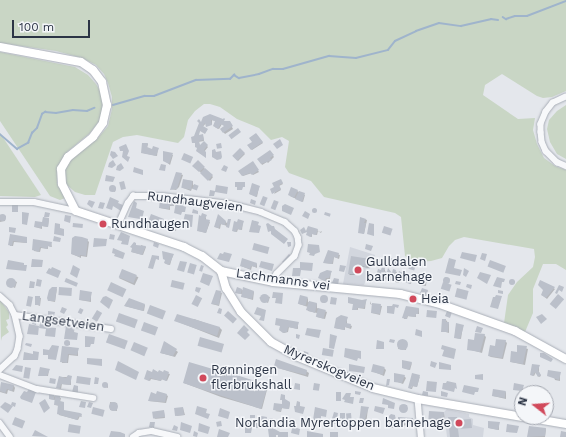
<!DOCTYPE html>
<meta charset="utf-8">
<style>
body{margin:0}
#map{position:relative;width:566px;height:437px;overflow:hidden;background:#e4e7ec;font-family:"Work Sans",sans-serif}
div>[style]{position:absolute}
.built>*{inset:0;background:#d2d6de}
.green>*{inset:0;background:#c9d6c5}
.shadow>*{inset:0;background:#0003;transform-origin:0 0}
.stream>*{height:1.5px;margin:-0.75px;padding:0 0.75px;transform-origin:0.75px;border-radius:0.75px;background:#9fb4cc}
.building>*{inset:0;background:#bbc0ca;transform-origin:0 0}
.round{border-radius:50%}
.roads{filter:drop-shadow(0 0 1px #a9aeb7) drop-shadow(0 0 1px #a9aeb7)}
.street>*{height:5.5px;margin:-2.75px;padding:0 2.75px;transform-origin:2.75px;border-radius:2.75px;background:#f7f8fa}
.secondary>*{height:8px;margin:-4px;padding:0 4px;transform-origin:4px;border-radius:4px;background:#fff}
.dots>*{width:11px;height:11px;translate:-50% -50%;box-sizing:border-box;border:2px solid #f4f6f9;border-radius:50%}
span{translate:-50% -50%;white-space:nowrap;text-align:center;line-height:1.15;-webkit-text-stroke:3px #f4f6f9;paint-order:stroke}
.street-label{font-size:13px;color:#2b3445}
.poi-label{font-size:13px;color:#2b3445}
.left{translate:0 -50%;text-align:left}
.right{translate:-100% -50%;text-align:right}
.north{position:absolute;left:514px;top:385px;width:40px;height:40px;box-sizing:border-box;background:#f4f6f9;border:1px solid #a4a8b1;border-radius:50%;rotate:287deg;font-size:11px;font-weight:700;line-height:16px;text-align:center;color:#2b3445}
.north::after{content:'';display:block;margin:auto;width:14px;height:18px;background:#d1495b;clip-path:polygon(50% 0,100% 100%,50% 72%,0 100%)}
.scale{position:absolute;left:12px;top:20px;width:78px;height:18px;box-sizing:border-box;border:2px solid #2b3445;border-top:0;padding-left:5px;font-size:12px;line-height:14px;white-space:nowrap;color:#2b3445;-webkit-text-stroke:3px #f4f6f9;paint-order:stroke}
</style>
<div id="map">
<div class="built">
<div style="clip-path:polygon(350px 247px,375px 255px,364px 285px,343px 284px)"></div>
<div style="clip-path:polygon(447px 409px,469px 414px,469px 417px,473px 419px,473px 425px,484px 428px,483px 437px,447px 437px,444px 412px)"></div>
</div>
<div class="green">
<div style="clip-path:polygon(0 0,566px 0,566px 91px,552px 97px,543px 98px,537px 96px,502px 74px,485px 85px,483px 95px,518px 119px,535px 118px,533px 130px,537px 144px,544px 158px,555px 166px,566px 170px,566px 270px,556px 264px,543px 264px,533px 289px,533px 313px,525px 332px,504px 323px,508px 295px,517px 282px,533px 267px,535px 257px,534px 249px,464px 237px,455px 240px,449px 246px,442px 258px,431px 261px,416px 262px,405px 256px,401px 217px,395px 213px,324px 197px,311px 181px,289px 173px,285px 167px,289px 141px,282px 137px,271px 140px,259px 128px,237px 119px,220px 107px,210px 104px,204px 104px,195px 111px,188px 120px,184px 137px,178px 143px,137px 135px,123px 137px,113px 142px,95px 195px,85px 195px,75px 192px,67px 185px,64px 177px,66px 167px,70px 159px,97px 139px,108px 126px,112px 109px,112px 97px,108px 83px,104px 74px,96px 65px,82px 58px,56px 51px,0 43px)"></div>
<div style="clip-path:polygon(0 52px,75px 67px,88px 75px,96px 84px,103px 96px,104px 103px,100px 120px,90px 133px,67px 152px,58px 166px,57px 183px,65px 198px,60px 200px,50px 196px,0 121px)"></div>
<div style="clip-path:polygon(566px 105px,566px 159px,557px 154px,550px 142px,547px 129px,549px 120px,557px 111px)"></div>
<div style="clip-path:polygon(0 133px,41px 195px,35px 197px,0 196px)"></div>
<div style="clip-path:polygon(0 300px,9px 312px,9px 319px,6px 320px,8px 325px,6px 327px,9px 332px,2px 337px,1px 341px)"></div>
</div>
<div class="shadow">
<div style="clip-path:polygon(204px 117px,230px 123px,233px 129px,225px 134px,221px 129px,225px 126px,222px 124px,219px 129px,215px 127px,216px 121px,212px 120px,212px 124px,207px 126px)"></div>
<div style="clip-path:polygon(201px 123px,206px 123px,200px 130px,198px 136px,203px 136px,204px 141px,198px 142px,200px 146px,204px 143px,208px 147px,204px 152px,206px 157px,196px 143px,193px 143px)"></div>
<div style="clip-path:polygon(256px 134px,263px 143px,252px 150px,249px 146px,253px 142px)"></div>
<div style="clip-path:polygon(143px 144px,148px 144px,147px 148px,152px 150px,158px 148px,157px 156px,143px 153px)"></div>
<div style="clip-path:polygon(240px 150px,245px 154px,238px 161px,233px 156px)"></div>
<div style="clip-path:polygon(270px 151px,274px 157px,268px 163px,267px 162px,262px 165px,259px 159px)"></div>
<div style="clip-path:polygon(164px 153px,173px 155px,170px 165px,164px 160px)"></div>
<div style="clip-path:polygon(198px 162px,213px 177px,210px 181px,194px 166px)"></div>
<div style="clip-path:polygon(253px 163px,259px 172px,253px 175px,252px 173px,243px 176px,240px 171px)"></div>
<div style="clip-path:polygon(177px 173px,183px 175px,179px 187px,176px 190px,171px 189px)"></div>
<div style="clip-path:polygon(184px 180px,193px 181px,193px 185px,198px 187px,193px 189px,192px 188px,191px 191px,183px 188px)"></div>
<div style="clip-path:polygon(281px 181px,283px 184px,279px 186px,281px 190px,274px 194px)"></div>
<div style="clip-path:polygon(110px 186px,116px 188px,115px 192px,110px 190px)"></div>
<div style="clip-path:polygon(259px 187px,257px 197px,250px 194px)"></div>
<div style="clip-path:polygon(297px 191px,305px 195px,303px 202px,290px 196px)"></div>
<div style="clip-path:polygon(173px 202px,174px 206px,170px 206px,170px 210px,160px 208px)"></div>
<div style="clip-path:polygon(0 215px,6px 216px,5px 221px,0 222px)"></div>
<div style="clip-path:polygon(206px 216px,206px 220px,210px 222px,206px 233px,199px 231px)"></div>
<div style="clip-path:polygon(219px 216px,228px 224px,227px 226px,221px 224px,220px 229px,215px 227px)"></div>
<div style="clip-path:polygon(361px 218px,367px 220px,364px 234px,359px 232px)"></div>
<div style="clip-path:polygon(49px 219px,48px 227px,42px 226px,42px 229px,35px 227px)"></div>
<div style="clip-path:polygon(243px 222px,242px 230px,238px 229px,237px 232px,233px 231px)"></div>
<div style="clip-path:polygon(177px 223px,176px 231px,169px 228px)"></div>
<div style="clip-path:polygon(317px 230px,320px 232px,322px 231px,321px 233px,318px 231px,317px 235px,312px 234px,312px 237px,308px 236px)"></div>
<div style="clip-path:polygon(11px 236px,27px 238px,27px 243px,14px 242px,13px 246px,10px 246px)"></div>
<div style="clip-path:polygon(34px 240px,51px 243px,52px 247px,48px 246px,48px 249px,41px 248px,40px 252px,34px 251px)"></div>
<div style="clip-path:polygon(87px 240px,89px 242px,87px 257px,81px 256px,81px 258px,72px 254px)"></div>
<div style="clip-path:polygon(134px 244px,141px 248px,141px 245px,146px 247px,143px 255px,132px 252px)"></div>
<div style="clip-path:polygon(328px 252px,340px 255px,339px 259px,334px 257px,333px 264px,325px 263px)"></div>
<div style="clip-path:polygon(173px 255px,170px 265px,166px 264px,165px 263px)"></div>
<div style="clip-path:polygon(352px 257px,370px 260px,371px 266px,368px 268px,359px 266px,357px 275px,350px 275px,349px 274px)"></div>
<div style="clip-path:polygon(257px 264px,257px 268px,252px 266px,251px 270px,241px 266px)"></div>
<div style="clip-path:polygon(385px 269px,385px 272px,393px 274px,394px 271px,397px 272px,396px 275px,410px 277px,412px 276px,411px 284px,400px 280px,399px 283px,381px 278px,377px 275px)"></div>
<div style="left:123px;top:270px;width:17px;height:9px;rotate:25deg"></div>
<div style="clip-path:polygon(331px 272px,330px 279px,327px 279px,326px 281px,320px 279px)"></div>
<div style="clip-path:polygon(427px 276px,426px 286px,420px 285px,419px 284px)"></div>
<div style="left:445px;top:277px;width:5px;height:3px;rotate:22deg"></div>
<div style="clip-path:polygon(8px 279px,17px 282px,15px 288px,7px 284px)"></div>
<div style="clip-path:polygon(511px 281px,515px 281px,514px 284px,510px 284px)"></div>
<div style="clip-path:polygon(541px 281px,555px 289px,547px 299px,542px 295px,544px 290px)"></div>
<div style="clip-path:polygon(57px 288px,55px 302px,50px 301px,49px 300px)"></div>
<div style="clip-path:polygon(241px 290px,254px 292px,253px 300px,243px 297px,242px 294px,236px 293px)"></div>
<div style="clip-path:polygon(217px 291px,222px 293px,219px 306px,212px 304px)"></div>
<div style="clip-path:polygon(91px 293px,91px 302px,80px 300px)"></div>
<div style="clip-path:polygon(264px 295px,270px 297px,268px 303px,259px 298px)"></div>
<div style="clip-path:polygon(323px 296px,327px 298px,325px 303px,321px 302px)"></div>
<div style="clip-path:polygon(36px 297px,41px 298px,40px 306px,35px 304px)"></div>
<div style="clip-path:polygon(308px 298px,308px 302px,317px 304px,317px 308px,327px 312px,325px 319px,317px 317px,317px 313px,308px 311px,308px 307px,299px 304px)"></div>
<div style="clip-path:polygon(366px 300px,365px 309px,358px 308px,358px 310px,353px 309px,354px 304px,349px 303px)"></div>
<div style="clip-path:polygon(371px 301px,371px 304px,382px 306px,380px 315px,372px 313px,373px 305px,370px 304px)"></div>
<div style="clip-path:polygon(145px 305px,144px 311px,125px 306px)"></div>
<div style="clip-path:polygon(406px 307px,419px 309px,419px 314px,416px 314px,416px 317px,408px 316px,407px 319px,404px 319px)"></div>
<div style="clip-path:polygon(347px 318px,347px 324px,352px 326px,351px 329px,345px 327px,345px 330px,335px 328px)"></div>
<div style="clip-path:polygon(194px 319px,220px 328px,222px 330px,219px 338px,176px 321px,193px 321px)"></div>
<div style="clip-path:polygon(442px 320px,446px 320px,449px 324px,449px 333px,442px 331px)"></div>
<div style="clip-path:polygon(298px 323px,298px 329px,289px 327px,288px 332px,284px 333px,280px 330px)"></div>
<div style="clip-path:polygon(463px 326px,461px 339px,456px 338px)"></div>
<div style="clip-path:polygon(484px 335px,486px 337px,482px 353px,468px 349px,475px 341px)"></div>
<div style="clip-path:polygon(400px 340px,407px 342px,406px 350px,398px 349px)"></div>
<div style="clip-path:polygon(66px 341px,70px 342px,70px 345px,66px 345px)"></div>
<div style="clip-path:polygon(505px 341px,507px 343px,503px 359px,491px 357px,489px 356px,496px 347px)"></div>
<div style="clip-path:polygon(165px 342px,178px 352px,175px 357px,161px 353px)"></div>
<div style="clip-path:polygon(518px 346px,528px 349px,525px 365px,511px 362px,518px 353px)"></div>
<div style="clip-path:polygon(63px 347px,78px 349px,78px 356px,69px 355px,68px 363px,62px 363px)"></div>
<div style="clip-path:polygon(412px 363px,410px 370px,403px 368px)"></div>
<div style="clip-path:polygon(539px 366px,539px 372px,541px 376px,539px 377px,536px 372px,534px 376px,532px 375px)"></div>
<div style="clip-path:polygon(278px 368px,306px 371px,309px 373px,308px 377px)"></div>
<div style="clip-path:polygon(384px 368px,386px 370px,384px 376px,372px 371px)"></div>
<div style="clip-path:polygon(49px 370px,48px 376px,39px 376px)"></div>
<div style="clip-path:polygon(159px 371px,170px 374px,167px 381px,162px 379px,161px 381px,151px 379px,150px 381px,146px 379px,158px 373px)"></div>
<div style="clip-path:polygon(560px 373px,560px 381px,555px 380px,554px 377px)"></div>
<div style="clip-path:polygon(224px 374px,226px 377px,227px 374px,268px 386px,262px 409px,221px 397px,184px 383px)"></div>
<div style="clip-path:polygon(404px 376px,406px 378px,403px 384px,395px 381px)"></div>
<div style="clip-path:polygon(420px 376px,417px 387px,413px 386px,412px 389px,410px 389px)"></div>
<div style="clip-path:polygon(60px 377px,71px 377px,71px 385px,62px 384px,61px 389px,57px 388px)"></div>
<div style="clip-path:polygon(1px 383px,14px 386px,15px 388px,14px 392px,8px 390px,7px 394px,0 392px)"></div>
<div style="clip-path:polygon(103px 383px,108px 384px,108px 388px,103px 386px)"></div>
<div style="clip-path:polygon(506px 392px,506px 399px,493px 396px)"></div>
<div style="clip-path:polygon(163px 393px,168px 396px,166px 403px,149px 401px)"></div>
<div style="clip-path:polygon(281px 395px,285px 396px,285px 400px,290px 403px,289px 409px,282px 408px,281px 412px,275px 411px,283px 406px)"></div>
<div style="clip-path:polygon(54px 396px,61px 398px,60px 402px,64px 403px,64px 411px,81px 415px,82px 417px,80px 416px,78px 420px,59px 415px,59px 406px,55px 405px,55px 400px,50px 399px)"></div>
<div style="clip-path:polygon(110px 402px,117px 403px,117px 411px,110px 410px)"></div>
<div style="clip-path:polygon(407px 405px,407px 411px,400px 411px,400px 406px)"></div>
<div style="clip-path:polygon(183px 408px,185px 415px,176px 416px)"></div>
<div style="clip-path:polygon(368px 408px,366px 425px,361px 424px,360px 423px)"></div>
<div style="clip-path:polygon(164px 412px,165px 418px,154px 419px)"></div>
<div style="clip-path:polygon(444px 413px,445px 420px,438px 421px,429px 419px)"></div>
<div style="clip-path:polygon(395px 416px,397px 427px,391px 428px,390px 427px)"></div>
<div style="clip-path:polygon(399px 418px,409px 424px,409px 425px,400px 426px)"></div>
<div style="clip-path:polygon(269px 420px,273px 420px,274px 423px,270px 423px)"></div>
<div style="clip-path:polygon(499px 423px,499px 430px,489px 428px)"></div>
<div style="clip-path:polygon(546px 429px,545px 437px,528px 437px)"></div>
</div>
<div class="stream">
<div style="left:503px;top:17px;width:4px;rotate:34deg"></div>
<div style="left:506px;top:19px;width:9px;rotate:-18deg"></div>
<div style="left:515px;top:16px;width:12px"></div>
<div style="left:527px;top:16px;width:42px;rotate:-21deg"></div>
<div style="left:113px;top:105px;width:33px;rotate:-16deg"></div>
<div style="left:145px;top:96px;width:9px"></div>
<div style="left:154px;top:96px;width:45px;rotate:-20.9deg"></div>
<div style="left:196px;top:80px;width:34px;rotate:-2deg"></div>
<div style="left:230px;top:79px;width:6px;rotate:-45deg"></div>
<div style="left:234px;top:75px;width:6px;rotate:31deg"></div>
<div style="left:239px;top:78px;width:20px;rotate:-11deg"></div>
<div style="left:259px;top:74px;width:15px;rotate:-20deg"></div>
<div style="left:273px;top:69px;width:10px"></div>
<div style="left:283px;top:69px;width:48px;rotate:-15.8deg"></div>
<div style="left:329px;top:56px;width:27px;rotate:4deg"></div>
<div style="left:356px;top:58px;width:33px;rotate:-14deg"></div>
<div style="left:388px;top:50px;width:11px;rotate:-52deg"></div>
<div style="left:395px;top:41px;width:23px;rotate:-25deg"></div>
<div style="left:416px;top:31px;width:24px;rotate:-19deg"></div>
<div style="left:439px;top:23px;width:22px;rotate:8deg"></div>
<div style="left:461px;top:26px;width:31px;rotate:-13deg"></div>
<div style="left:491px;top:19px;width:7px;rotate:8deg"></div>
<div style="left:0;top:134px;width:23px;rotate:41deg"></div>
<div style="left:17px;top:149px;width:13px;rotate:-29deg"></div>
<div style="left:28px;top:143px;width:11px;rotate:-68deg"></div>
<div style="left:32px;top:133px;width:7px;rotate:-45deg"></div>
<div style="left:37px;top:128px;width:15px;rotate:-70deg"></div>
<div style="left:42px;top:114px;width:4px;rotate:-34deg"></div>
<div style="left:45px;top:112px;width:11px;rotate:5deg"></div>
<div style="left:56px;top:113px;width:17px;rotate:-10deg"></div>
<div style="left:73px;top:110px;width:14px;rotate:4deg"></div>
<div style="left:87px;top:111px;width:8px;rotate:-23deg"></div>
</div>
<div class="building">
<div style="clip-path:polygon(210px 114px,223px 119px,224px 118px,225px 119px,224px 121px,230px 121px,233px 126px,223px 133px,220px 129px,224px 126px,221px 124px,218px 129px,213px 126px,215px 121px,211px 120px,212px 125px,206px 127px,205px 123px,203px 126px,208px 129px,205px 134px,200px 131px,199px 135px,203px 134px,204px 140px,199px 141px,200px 145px,204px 141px,208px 145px,204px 150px,206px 152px,206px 158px,196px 151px,197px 148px,195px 147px,195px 143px,192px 143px,191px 137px,194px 136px,199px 123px,197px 121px,199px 119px,201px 122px,203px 117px)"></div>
<div style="left:238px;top:128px;width:5px;height:12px;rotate:53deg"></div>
<div style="clip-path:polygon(256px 133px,263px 142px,251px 150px,247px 145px,252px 142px,249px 138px)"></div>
<div style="clip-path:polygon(280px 139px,283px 145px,277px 149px,273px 144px)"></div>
<div style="clip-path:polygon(142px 143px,148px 143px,147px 147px,152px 149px,153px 146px,159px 148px,156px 156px,141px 153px)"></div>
<div style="left:221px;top:143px;width:5px;height:5px;rotate:79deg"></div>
<div style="clip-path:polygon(126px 144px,129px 151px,127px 156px,130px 157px,128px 162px,122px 157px,123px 151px,120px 151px,119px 147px)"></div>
<div style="left:240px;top:148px;width:7px;height:11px;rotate:45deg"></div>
<div style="clip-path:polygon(215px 149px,216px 152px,221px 151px,222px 157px,221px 159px,217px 160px,212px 157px,212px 150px)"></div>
<div style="clip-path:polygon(270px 150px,274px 155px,270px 158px,272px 160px,261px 164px,257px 159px)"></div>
<div style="clip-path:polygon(111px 151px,115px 152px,118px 156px,113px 159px,110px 155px)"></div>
<div style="clip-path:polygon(163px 151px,173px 153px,169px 164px,163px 161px)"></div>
<div style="left:184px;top:153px;width:10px;height:7px;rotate:24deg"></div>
<div style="clip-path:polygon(113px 160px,116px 165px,112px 168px,108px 167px,109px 163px)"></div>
<div style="clip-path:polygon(198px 160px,205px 167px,199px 172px,192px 166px)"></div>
<div style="clip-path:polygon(253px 161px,259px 170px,252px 175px,250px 173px,242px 176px,238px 171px)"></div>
<div style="clip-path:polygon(121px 163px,124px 168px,120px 171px,116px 170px,117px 166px)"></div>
<div style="clip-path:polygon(161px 164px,166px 165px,165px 171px,159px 170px)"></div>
<div style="clip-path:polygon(224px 165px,228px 167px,226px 172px,221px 170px)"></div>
<div style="clip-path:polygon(134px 167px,143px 170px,143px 175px,133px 172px)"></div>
<div style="clip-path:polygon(205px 168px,213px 175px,208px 181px,200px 173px)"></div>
<div style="clip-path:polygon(176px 172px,182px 173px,177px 189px,170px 190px)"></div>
<div style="clip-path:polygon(106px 175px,115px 177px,113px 182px,105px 181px)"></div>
<div style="left:183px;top:179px;width:10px;height:9px;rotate:11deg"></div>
<div style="clip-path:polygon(281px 179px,283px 183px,279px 185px,281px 189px,272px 194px,270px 189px,274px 187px,272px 183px)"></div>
<div style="left:124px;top:181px;width:8px;height:5px;rotate:76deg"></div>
<div style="clip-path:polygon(235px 182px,245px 182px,245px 187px,243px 187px,242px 190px,237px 190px,237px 187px,235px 187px)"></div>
<div style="clip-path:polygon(252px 183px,260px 186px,256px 197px,249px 194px)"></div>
<div style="left:194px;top:184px;width:5px;height:5px;rotate:22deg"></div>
<div class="round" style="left:108.5px;top:184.5px;width:7px;height:7px"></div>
<div style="clip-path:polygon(216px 185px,228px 187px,227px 194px,215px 192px,214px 196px,209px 196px,210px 190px,215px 191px)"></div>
<div style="clip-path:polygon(291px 187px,298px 190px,294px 198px,288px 195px)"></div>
<div style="clip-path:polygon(299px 191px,305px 193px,302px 202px,295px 199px)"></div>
<div style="left:263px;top:196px;width:5px;height:9px;rotate:22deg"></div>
<div style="clip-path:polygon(110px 197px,119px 201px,118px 203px,123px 205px,121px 211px,113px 206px,112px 210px,106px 208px)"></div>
<div style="clip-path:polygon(251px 199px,256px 201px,255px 205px,250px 203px)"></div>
<div style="clip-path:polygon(89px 200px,95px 202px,92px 208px,87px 204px)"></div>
<div style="clip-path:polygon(160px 200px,174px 201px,173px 206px,170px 205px,169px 209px,159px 208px)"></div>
<div style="left:274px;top:200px;width:5px;height:9px;rotate:22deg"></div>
<div style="clip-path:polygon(134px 201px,137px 203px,136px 208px,144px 211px,142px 219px,146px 220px,144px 225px,139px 223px,140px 219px,128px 217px)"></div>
<div style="clip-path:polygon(100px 202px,105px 203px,103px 209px,98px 208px)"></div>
<div style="clip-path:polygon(176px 202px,182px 202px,184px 203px,183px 206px,186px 207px,185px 212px,182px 212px,181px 215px,174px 213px)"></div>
<div style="clip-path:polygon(285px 204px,294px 208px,291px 215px,282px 211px,282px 206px)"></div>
<div style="left:12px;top:205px;width:6px;height:7px"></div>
<div class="round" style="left:311.5px;top:207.5px;width:5px;height:5px"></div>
<div style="clip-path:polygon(193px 209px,198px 211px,198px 214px,192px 213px)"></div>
<div style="clip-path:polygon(305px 211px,310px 214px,308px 219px,302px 216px)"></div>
<div style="clip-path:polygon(22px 212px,29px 213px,27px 225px,22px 224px)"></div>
<div style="clip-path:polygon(45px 212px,50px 213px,49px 217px,44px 217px)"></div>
<div style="left:325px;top:212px;width:6px;height:3px;rotate:18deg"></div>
<div style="clip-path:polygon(202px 213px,207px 215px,205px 219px,210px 220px,206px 233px,197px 231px,199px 215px,201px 216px)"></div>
<div class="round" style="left:-1.5px;top:213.5px;width:7px;height:7px"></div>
<div style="left:151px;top:214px;width:14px;height:9px;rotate:21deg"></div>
<div style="clip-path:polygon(185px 214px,193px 215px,192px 227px,186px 226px,186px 223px,183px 222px)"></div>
<div style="clip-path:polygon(218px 214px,226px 221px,225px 225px,220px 224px,219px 228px,214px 227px)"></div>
<div style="clip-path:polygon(65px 215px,71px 216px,70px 223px,64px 221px)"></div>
<div style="clip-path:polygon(43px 217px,49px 218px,48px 227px,42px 226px,41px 228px,34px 227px,35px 221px,42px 222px)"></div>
<div style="clip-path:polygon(360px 217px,366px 219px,364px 223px,366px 223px,364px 234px,358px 233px)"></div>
<div style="clip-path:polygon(228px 219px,231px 219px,229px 228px,226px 227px)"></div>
<div style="clip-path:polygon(238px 219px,244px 221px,241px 230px,237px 229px,236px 232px,232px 231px,234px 221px,237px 222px)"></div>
<div style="clip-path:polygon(252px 220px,259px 222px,258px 225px,261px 226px,259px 233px,249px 232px)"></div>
<div style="clip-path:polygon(173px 221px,177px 223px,175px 231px,167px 228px,170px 223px,172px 224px)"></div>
<div style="left:146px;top:222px;width:5px;height:5px;rotate:22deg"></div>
<div style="clip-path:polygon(55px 223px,60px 224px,60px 228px,64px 229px,64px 236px,54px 234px)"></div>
<div style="left:73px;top:223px;width:10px;height:4px;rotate:6deg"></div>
<div style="clip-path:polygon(268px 223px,272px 226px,274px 226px,275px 229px,288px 239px,284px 244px,271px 234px,271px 231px,268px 232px,266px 224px)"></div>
<div style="clip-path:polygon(369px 223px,374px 224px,374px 236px,367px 234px)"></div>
<div style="clip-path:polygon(308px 226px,318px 229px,316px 235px,312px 234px,311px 237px,306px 235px,307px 232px,302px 234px,300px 230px,304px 227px,306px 231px)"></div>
<div style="left:384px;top:226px;width:9px;height:7px;rotate:18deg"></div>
<div style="clip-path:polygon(9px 227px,16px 228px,15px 233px,9px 232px)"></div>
<div style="clip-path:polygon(121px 232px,130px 236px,128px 245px,121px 244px,122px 241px,117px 240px)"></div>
<div style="clip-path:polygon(10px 234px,27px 237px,27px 243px,13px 241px,12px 246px,8px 245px)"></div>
<div style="left:110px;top:234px;width:5px;height:5px;rotate:11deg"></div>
<div style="clip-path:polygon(54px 236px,61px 238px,60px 242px,53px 241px)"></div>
<div style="clip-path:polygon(75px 236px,82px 237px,88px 239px,86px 256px,80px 255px,80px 257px,71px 254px,72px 238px)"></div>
<div style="clip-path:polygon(94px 238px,107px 239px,106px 246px,93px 247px)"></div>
<div style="clip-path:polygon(33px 239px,52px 242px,51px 247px,48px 246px,47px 249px,40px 247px,39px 252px,32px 250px)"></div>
<div style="clip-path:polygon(134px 242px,136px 243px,136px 245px,146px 246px,142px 255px,131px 252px,132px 248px,130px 247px)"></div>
<div style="clip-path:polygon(154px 242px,159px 244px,158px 248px,153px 246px)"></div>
<div style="clip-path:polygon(287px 242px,291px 242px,291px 246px,288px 247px)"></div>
<div style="left:254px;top:243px;width:16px;height:7px;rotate:15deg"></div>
<div style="clip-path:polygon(308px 244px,319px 245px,320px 252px,315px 254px,314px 256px,309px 255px,310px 253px,307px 252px)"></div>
<div style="clip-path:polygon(366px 244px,373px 246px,371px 251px,365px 249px)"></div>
<div style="clip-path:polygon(113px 248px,125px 253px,123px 259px,114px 256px,115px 254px,112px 253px)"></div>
<div style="clip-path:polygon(328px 250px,339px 253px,338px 258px,334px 257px,332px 264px,323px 263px)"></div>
<div style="clip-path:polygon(162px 251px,174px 254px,169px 265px,164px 263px,165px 260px,163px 259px)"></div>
<div style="clip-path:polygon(224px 252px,232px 254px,229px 262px,217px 259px,220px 253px,223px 254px)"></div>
<div style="clip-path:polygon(462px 252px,477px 255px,475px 262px,460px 258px)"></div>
<div style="clip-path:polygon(482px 253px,487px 254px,485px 261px,480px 259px)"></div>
<div style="clip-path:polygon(289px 254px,292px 257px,285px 264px,282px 262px)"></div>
<div style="clip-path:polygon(152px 255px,159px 256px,159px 260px,156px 259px,153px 269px,148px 268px)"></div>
<div style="clip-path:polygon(351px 256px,370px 259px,370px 264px,366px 267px,358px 265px,356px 274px,348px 274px)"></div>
<div style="clip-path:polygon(242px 258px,257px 263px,256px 267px,251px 266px,250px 269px,240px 266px)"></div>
<div style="left:391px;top:258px;width:9px;height:5px;rotate:21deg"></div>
<div style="clip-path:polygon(449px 258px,456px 260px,454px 268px,462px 270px,460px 276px,445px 273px)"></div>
<div style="clip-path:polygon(32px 259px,43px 260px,42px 267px,31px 267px)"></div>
<div style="clip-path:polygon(8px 260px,24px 263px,24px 265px,27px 265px,26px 271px,6px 269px)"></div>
<div style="left:490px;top:260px;width:17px;height:7px;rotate:21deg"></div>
<div style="clip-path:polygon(180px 261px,187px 262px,184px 272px,177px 270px)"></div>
<div style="clip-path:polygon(261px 261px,274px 264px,272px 271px,259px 267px)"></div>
<div style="clip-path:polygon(300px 262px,313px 263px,312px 271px,301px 270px,300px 276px,292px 276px,293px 268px,300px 268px)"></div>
<div style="left:190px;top:263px;width:7px;height:10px;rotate:16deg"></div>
<div style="left:410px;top:264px;width:6px;height:5px;rotate:18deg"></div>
<div style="clip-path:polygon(73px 265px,80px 269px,77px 278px,70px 274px)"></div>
<div style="left:201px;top:265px;width:3px;height:6px;rotate:18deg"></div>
<div style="clip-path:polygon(340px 265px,346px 266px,344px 272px,339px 271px)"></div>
<div style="clip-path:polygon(52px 267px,61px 271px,58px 278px,46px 273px,49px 268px,51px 269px)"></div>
<div style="clip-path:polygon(382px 267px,385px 268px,384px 271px,387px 272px,388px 268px,392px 273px,393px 269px,396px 270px,395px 274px,398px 274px,399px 271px,409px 276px,410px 274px,413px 275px,410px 284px,399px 280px,398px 282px,379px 277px,376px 276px,378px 269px,381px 270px)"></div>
<div style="clip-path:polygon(464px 268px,469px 271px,466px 277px,463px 275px)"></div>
<div style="left:122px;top:269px;width:16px;height:9px;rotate:22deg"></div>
<div style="clip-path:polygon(327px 270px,332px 271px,329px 278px,326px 278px,325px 281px,318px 278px,320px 273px)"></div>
<div style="clip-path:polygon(480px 272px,491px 275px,487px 284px,477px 278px)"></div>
<div style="clip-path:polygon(203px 273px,213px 276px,209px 286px,200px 282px)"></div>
<div style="left:421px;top:273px;width:7px;height:11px;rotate:16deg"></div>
<div class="round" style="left:442.5px;top:276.5px;width:7px;height:7px"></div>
<div style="clip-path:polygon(497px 277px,505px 279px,504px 282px,502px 282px,501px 288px,493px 286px)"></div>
<div class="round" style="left:6px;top:278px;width:10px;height:10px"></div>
<div style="left:66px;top:278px;width:13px;height:4px;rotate:23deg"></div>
<div style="clip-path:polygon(334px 278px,339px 279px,338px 285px,332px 283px)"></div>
<div style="left:37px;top:279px;width:5px;height:7px;rotate:11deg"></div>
<div class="round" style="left:509px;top:279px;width:6px;height:6px"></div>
<div style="left:172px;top:280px;width:13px;height:7px;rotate:13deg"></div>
<div style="clip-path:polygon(540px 280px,555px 287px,546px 298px,541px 295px,543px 290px,538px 285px)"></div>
<div style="clip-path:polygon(30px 281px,35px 282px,34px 288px,29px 288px)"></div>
<div style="clip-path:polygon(456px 281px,461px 282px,460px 285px,455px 284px)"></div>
<div style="left:111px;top:282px;width:17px;height:9px;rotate:25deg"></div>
<div style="left:443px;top:282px;width:9px;height:7px;rotate:18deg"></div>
<div style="clip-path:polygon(467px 284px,472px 285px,471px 289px,466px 287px)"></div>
<div style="clip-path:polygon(559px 285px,564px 287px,562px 292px,559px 290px,557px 294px,555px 293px)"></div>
<div style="clip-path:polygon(52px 287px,57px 287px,55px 301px,48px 301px,47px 298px,49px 290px)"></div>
<div style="left:59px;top:287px;width:13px;height:8px;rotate:4deg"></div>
<div style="clip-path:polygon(196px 287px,201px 288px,199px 293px,195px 291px)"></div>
<div style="clip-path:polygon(237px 287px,242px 289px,241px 294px,235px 293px)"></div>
<div style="clip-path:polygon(243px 287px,254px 291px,252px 299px,241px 297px)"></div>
<div style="clip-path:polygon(422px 288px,428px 290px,427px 295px,420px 293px)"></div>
<div style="left:457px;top:288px;width:12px;height:9px;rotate:14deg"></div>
<div style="clip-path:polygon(80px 290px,92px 292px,90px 301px,79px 300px)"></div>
<div style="clip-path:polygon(216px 290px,221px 291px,219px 305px,211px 304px)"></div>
<div style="clip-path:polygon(498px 290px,503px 291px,503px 294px,498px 293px)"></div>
<div style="clip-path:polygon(273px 292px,283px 293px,282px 304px,275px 303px,276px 298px,272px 298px)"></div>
<div class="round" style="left:259.5px;top:293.5px;width:9px;height:9px"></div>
<div style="left:558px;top:294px;width:8px;height:13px;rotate:40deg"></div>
<div style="left:196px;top:295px;width:7px;height:10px;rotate:27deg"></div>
<div style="left:300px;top:295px;width:8px;height:9px;rotate:14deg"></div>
<div style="clip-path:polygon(496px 295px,502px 296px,498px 309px,490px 307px,493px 297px,495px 297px)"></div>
<div class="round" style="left:320px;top:295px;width:8px;height:8px"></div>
<div style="left:28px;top:296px;width:5px;height:10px;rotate:11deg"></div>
<div style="left:35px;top:296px;width:5px;height:9px"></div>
<div style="clip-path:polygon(106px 296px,113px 300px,109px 309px,100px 302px,103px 297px)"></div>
<div style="left:331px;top:297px;width:6px;height:7px;rotate:9deg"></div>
<div style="clip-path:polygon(348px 297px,362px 300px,367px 299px,364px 308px,357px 308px,357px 310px,352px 310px,353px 304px,348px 303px)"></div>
<div style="clip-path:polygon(129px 298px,145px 304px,143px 311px,124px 306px)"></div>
<div style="clip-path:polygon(309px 301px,317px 303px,315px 313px,306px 310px)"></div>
<div style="left:372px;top:303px;width:9px;height:10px;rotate:6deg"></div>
<div style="clip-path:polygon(393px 304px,399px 305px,398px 308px,395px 307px,394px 314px,387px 313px,387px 306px,392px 306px)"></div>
<div style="left:150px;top:305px;width:17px;height:9px;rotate:21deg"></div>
<div style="clip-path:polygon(406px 306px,419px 308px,418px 314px,416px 314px,415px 317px,407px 316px,407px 319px,402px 318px)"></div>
<div style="clip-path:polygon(62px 307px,67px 309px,64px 314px,60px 312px)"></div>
<div style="clip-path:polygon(257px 307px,266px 310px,264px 321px,259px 320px,261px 316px,254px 314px)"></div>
<div style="left:80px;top:308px;width:4px;height:5px;rotate:27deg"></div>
<div style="clip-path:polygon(219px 308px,222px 309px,221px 314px,217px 313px)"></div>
<div style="left:318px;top:308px;width:8px;height:9px;rotate:14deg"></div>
<div style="left:97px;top:310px;width:6px;height:10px;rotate:31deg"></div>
<div style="left:427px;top:310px;width:10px;height:7px;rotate:6deg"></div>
<div style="clip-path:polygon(48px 311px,55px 312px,54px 316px,48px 315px)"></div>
<div style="left:228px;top:311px;width:12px;height:6px;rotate:42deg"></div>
<div style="clip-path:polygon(447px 311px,452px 312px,450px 318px,445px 316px)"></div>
<div style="left:119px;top:313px;width:20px;height:9px;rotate:20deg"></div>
<div style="clip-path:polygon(177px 314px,220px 327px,217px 336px,174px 321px)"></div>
<div style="clip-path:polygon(542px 314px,547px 319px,541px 324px,536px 317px)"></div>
<div style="clip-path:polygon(341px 315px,348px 317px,346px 323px,351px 324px,350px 328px,345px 327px,344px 330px,334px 328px,336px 318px)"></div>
<div style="clip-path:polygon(276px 318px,299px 322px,297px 329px,288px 327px,287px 332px,283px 333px,279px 330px,280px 326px,275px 325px)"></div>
<div style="clip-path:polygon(442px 319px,446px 319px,446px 322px,449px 322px,448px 332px,441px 332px)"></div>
<div style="clip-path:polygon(33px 320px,37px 320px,36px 325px,32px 324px)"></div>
<div style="left:144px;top:322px;width:15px;height:9px;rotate:20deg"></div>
<div style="clip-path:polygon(40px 323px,45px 324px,46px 327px,56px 328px,55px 337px,45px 336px,46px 329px,39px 328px)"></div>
<div style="clip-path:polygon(456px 323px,464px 325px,460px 339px,454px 338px)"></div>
<div style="clip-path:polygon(29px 324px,39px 326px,38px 335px,27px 334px)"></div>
<div style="clip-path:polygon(244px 325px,249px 330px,247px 332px,250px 335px,245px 340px,237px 333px)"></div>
<div style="clip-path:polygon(66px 326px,75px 327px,74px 332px,78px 333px,77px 340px,64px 339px)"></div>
<div style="clip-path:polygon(477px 326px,483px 328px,481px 333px,475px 332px)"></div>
<div style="clip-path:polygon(307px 328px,321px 330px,319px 338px,305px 335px)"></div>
<div style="clip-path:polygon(416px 329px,422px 331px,422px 337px,415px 335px)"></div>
<div style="clip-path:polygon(475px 333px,485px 334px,480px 352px,467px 350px,468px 339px,474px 340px)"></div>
<div style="left:109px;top:334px;width:20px;height:9px;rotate:20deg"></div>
<div style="clip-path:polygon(296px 334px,300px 335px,299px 339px,296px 338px)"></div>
<div style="clip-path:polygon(330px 334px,337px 336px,334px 349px,329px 348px)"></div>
<div style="clip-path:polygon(85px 336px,95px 337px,94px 344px,91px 344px,90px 347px,85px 347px)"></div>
<div style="left:200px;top:337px;width:25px;height:9px;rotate:16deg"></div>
<div class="round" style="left:396.5px;top:338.5px;width:11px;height:11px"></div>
<div style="clip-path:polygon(390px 339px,395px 340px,394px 343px,389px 342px)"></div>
<div style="clip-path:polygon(496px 339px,506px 340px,502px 358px,488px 356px,490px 345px,495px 346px)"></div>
<div class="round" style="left:64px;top:340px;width:6px;height:6px"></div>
<div style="clip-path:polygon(377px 340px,384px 342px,384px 349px,376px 349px)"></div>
<div style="clip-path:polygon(164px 341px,177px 349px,173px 356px,160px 353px)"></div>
<div style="left:134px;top:342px;width:15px;height:9px;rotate:23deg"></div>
<div style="clip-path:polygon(26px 343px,32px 344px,31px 347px,25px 345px)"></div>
<div style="clip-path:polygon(52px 345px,59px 346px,56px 360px,48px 359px,48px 355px,43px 355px,43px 349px,49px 350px)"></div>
<div style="clip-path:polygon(442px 345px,456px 349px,454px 359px,442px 356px,444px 350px,441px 349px)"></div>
<div style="clip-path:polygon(517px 345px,527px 346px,523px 364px,510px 362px,511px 351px,517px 352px)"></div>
<div style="clip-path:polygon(62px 346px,79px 348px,77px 355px,68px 354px,67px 363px,60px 362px)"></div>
<div style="left:323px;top:348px;width:11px;height:7px;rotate:10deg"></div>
<div style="clip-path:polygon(345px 348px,361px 351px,361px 359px,358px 358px,357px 361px,344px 357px)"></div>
<div style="clip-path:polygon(33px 351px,39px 352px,38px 360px,23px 360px,24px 352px,33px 354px)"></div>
<div style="left:304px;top:351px;width:5px;height:3px;rotate:22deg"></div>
<div style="clip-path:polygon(540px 353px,544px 353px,553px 359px,551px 362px,540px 357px)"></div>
<div style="clip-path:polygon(87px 358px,102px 359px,102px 366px,87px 364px)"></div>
<div style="clip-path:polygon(276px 359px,307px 370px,306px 375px,277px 368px,274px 366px)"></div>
<div style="clip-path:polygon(402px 360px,412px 362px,409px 370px,402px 368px)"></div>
<div style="clip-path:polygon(118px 361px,139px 372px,136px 380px,115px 370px)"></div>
<div style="clip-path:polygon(431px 361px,437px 363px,435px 368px,430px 366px)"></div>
<div style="clip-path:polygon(189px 362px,223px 372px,225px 374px,224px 377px,225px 377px,227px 372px,268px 385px,261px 409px,183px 383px)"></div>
<div style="clip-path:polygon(439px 362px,451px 365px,451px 370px,439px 369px)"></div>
<div style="clip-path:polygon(349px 364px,365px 367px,364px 373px,349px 371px)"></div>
<div style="left:373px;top:364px;width:12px;height:8px;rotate:14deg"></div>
<div style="clip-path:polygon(532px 364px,540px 365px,538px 370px,541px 375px,538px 377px,535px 372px,533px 376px,530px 375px)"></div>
<div style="clip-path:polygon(16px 365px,23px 366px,22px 372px,12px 370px)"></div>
<div style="left:25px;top:367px;width:6px;height:11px;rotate:9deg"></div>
<div style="clip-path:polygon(40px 367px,50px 369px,47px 376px,38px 376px)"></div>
<div style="clip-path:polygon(153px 369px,158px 372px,159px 370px,163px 372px,164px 370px,169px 372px,166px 381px,161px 379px,161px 381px,150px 378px,149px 381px,144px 379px,147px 370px,152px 372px)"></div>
<div style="clip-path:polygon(548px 370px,561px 372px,559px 380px,547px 376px)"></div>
<div style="clip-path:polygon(394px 373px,405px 375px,402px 383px,394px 382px)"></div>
<div style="clip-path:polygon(412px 373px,420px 375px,417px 387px,412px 386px,411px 389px,408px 388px)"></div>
<div style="clip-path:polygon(483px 374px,483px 380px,475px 379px,475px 375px)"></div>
<div style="clip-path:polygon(68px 375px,72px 376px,70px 385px,61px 384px,60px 388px,56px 388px,59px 376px,66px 378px)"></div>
<div style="left:77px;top:376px;width:14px;height:7px;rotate:8deg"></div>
<div style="clip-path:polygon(95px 377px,99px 378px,98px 384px,94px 384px)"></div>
<div style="left:50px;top:378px;width:6px;height:5px;rotate:9deg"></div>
<div style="clip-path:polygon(387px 379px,390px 379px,389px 385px,386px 386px)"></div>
<div style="left:427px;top:381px;width:10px;height:10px;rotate:6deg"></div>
<div style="clip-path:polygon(447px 381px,456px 383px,457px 389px,455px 388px,454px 392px,442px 389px,443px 383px,446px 383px)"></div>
<div class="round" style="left:102px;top:382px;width:6px;height:6px"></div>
<div style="clip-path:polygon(1px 382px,14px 385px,12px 391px,7px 389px,5px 393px,0 391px)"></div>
<div style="clip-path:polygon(295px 383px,300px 384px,300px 390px,294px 389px)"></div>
<div style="left:314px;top:383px;width:6px;height:7px;rotate:9deg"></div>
<div style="clip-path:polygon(514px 383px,524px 385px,522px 391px,513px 390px)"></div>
<div style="clip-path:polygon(74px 385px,78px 386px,78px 393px,72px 392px)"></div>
<div style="clip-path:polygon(464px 385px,479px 388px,478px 392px,475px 392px,474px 395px,462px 392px)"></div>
<div style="clip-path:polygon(29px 389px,36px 392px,32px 403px,21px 399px,20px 397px,24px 391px,27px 392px)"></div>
<div style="left:493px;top:389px;width:13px;height:7px;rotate:9deg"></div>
<div style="clip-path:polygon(157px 391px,167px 394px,165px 402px,148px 401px,151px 392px,156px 394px)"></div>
<div style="clip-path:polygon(355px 391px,361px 392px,360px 395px,355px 394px)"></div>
<div style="clip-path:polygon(423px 391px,428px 392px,428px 396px,422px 395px)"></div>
<div style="clip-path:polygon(441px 391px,448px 393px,447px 397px,441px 396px)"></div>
<div style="left:336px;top:392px;width:5px;height:9px"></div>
<div style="clip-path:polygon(346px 393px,351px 393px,350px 397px,354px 397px,353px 404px,344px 402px,345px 400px,342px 399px)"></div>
<div style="clip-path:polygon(49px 394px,54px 395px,54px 400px,49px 399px)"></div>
<div style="clip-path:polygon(281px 394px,285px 395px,285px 399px,290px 402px,289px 409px,281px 408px,281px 411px,273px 410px,274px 403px,282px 404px,282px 400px,280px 400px)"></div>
<div style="clip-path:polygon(55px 396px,60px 396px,60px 401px,64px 402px,64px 410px,80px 413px,82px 414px,81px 417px,79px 416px,77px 420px,57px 414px,58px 405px,54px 405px)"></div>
<div style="clip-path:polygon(360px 398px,364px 398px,363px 403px,359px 403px)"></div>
<div style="clip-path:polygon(383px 398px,395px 403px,394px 409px,388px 408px,388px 405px,382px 404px)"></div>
<div style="clip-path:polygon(45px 399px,50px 408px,44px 413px,39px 403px)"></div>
<div style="clip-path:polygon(518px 400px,522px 400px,522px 410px,517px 410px)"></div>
<div style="clip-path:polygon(81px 401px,86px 402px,85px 408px,79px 407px)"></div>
<div style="clip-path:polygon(297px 401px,300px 402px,300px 406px,305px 407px,303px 414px,295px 412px,294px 406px,296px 406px)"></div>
<div class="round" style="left:108.5px;top:401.5px;width:9px;height:9px"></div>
<div style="clip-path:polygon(5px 402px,13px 406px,8px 413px,0 407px)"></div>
<div style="clip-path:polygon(12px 402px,16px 403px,15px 407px,11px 405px)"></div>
<div style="clip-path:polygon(89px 402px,93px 403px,91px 408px,87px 407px)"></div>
<div class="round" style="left:398.5px;top:403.5px;width:9px;height:9px"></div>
<div style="clip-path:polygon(197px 406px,207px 409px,206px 413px,210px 414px,208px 419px,195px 414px)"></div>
<div style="clip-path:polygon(361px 406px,369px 407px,365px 419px,365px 425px,359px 423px)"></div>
<div style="clip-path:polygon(375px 406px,385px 408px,383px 414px,374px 411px)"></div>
<div style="left:93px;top:407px;width:12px;height:7px;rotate:14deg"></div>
<div style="left:183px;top:407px;width:8px;height:9px;rotate:83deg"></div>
<div style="clip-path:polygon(315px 407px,327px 410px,326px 417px,321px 416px,321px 421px,313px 420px)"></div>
<div style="clip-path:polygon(546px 407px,549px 407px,548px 414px,546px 413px)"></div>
<div style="clip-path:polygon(220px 408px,230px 412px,228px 419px,218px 416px)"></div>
<div style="left:164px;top:410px;width:7px;height:12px;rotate:82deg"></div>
<div style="left:429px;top:411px;width:15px;height:8px;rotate:4deg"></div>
<div style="clip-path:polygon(334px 412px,338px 413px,336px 424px,331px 422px)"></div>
<div style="left:340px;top:413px;width:5px;height:11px"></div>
<div style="left:351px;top:413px;width:11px;height:5px;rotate:85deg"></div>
<div style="clip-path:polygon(391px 414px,395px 415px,396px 427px,389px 427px,389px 416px)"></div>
<div style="left:250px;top:415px;width:5px;height:3px"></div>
<div style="clip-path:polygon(261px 416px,267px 417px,266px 423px,261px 422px)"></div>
<div style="left:15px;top:417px;width:11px;height:8px;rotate:22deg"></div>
<div style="clip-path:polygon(398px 417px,413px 418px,414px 423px,398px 425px)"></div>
<div style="clip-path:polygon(448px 417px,457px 417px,457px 420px,471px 419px,472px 428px,458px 429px,459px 437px,450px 437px)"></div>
<div class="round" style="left:268px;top:418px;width:6px;height:6px"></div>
<div style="left:221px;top:421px;width:5px;height:5px;rotate:79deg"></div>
<div style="clip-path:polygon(488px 421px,500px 422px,498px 430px,488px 428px)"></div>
<div style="clip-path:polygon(150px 422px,155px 422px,154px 428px,149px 427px)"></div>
<div style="clip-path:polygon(181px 422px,192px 426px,190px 433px,180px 430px)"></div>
<div style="clip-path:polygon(199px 423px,210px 427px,208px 434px,198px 431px)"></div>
<div style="clip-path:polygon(248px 423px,258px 423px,258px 428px,252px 428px,251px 433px,245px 433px,245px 426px,248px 426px)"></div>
<div style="left:69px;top:424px;width:12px;height:8px;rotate:9deg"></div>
<div style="clip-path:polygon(293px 424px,297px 425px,297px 428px,300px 429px,299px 435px,291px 433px)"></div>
<div style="clip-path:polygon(507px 424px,519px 426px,517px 433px,506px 432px)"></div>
<div style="clip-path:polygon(174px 425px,178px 427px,177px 431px,172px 430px)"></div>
<div style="clip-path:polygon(529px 426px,546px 428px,545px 436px,527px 437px)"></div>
<div style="clip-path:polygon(271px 427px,280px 432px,288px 432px,288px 437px,278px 437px,278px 435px,276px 435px,276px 437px,269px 437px,268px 429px)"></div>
<div style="clip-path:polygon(219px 429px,230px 433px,228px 437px,217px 437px)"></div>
<div style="clip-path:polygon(35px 430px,48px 437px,32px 436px)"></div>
<div style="clip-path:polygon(111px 431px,120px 432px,125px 434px,125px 437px,109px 437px)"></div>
<div style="clip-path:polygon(194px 431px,198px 433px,197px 437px,193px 436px)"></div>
<div style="clip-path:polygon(307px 431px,323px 434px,323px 437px,307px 437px)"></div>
<div style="clip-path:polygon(561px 431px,566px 432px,566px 437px,560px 437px)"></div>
<div style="left:330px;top:432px;width:8px;height:5px"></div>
</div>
<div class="roads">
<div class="street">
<div style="left:566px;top:97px;width:14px;rotate:155deg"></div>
<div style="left:553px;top:103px;width:11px;rotate:128deg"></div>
<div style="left:546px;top:112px;width:13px;rotate:113deg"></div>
<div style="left:541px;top:124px;width:8px;rotate:90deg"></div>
<div style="left:541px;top:132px;width:10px;rotate:84deg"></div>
<div style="left:542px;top:142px;width:10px;rotate:66deg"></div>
<div style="left:546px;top:151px;width:16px;rotate:45deg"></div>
<div style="left:557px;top:162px;width:10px;rotate:24deg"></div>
<div style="left:0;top:202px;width:34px"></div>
<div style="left:34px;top:202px;width:43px;rotate:12.1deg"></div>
<div style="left:118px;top:225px;width:24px;rotate:-66deg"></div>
<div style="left:128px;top:203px;width:9px;rotate:-54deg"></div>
<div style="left:133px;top:196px;width:29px"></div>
<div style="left:162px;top:196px;width:68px;rotate:6.7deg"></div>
<div style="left:230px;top:204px;width:32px;rotate:14deg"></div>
<div style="left:261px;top:212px;width:26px;rotate:23deg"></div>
<div style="left:285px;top:222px;width:13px;rotate:42deg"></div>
<div style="left:295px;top:231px;width:7px;rotate:63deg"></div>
<div style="left:298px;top:237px;width:8px;rotate:83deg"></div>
<div style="left:299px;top:245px;width:12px;rotate:110deg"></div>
<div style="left:295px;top:256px;width:25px;rotate:135deg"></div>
<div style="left:277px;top:274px;width:9px;rotate:117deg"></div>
<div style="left:0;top:296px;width:13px;rotate:42deg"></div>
<div style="left:10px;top:305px;width:11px;rotate:63deg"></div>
<div style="left:15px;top:315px;width:22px;rotate:77deg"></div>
<div style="left:20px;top:336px;width:13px;rotate:99deg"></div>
<div style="left:18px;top:349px;width:8px;rotate:113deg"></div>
<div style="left:15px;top:356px;width:21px;rotate:137deg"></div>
<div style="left:15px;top:315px;width:97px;rotate:8.3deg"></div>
<div style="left:0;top:375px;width:40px;rotate:21deg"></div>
<div style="left:37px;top:389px;width:57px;rotate:9.1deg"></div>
<div style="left:418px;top:399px;width:38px;rotate:85deg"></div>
<div style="left:0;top:423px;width:17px;rotate:54deg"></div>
<div style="left:133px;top:437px;width:7px;rotate:-34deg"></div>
<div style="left:139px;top:433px;width:13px;rotate:-9deg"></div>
<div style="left:152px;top:431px;width:26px;rotate:13deg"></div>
</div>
<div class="secondary">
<div style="left:0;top:47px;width:82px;rotate:10.5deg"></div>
<div style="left:81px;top:62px;width:14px;rotate:34deg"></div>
<div style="left:93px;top:70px;width:15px;rotate:53deg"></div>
<div style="left:102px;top:82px;width:24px;rotate:78deg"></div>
<div style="left:107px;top:105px;width:18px;rotate:103deg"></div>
<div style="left:103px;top:123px;width:17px;rotate:126deg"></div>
<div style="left:93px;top:137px;width:32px;rotate:141deg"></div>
<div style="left:68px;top:157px;width:14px;rotate:120deg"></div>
<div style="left:61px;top:169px;width:15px;rotate:86deg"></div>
<div style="left:62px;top:184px;width:30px;rotate:63deg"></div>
<div style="left:76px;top:211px;width:114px;rotate:18.4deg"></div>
<div style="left:184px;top:247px;width:20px;rotate:27deg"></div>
<div style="left:202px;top:256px;width:24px;rotate:38deg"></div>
<div style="left:221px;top:271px;width:53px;rotate:11.9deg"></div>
<div style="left:273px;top:282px;width:128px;rotate:5.4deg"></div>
<div style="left:400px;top:294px;width:38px;rotate:14deg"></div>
<div style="left:437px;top:303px;width:83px;rotate:19.7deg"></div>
<div style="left:515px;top:331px;width:58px;rotate:28.8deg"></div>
<div style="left:221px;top:271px;width:18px;rotate:74deg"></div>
<div style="left:226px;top:288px;width:28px;rotate:58deg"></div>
<div style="left:241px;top:312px;width:42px;rotate:45deg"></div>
<div style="left:271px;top:342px;width:29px;rotate:29deg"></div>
<div style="left:296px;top:356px;width:83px;rotate:22.6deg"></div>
<div style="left:373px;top:388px;width:46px;rotate:13.7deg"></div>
<div style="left:418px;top:399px;width:106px;rotate:9.8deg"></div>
<div style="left:525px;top:417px;width:42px;rotate:9.7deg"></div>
</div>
</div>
<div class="dots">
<div style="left:103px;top:224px;background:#d1495b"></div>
<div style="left:358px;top:270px;background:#d1495b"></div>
<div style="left:413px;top:299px;background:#d1495b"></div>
<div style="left:203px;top:378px;background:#d1495b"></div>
<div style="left:459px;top:423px;background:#d1495b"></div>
</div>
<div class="street-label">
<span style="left:195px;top:202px;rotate:7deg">Rundhaugveien</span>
<span style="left:283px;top:280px;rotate:8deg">Lachmanns vei</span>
<span style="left:63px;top:322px;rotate:8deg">Langsetveien</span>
<span style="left:329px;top:368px;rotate:23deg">Myrerskogveien</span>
</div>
<div class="poi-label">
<span class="left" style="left:111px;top:224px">Rundhaugen</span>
<span class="left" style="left:366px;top:270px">Gulldalen<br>barnehage</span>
<span class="left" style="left:421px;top:299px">Heia</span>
<span class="left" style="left:211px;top:378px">Rønningen<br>flerbrukshall</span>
<span class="right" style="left:451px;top:423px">Norlandia Myrertoppen barnehage</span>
</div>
<div class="north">N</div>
<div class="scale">100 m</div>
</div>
